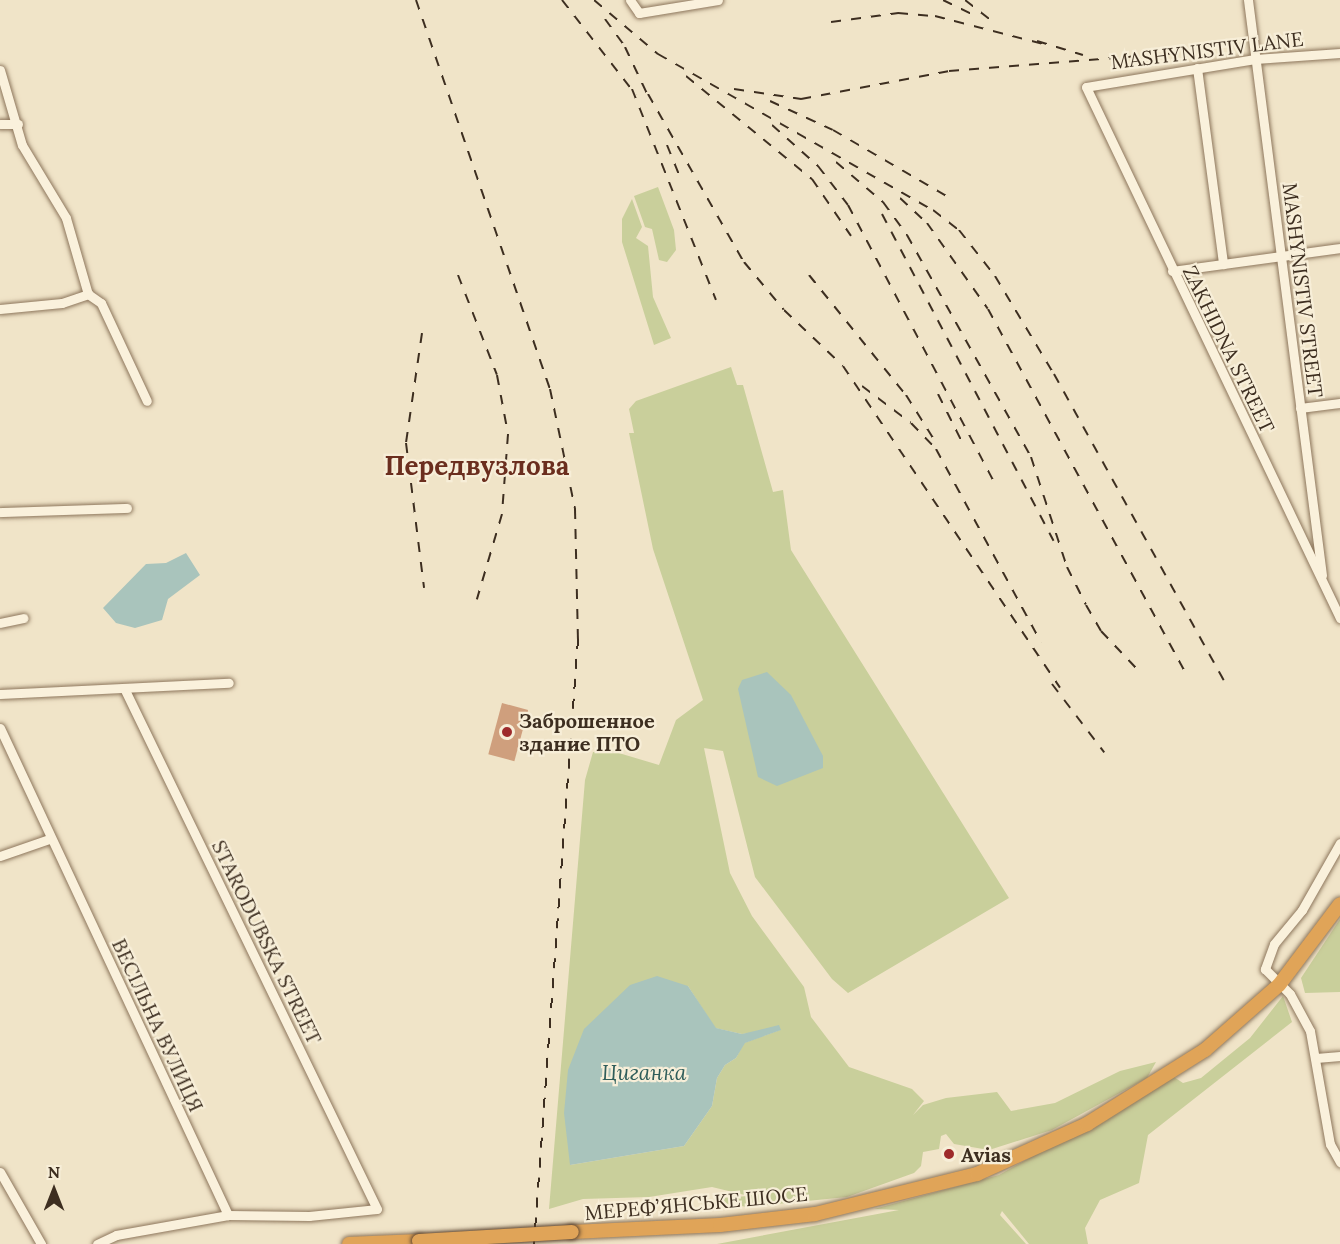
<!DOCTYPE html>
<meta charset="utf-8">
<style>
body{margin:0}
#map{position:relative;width:1340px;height:1244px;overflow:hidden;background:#f0e4c8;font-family:Lora,serif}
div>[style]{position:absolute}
.green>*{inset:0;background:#c9cf9b}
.water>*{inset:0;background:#a9c4bc}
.building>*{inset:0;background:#cf9f7d;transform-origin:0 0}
.roads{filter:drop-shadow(0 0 2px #8d765c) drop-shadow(0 0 2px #8d765c)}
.minor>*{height:9px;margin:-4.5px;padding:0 4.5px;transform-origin:4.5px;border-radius:4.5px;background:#faf1dc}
.highway>*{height:14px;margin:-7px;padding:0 7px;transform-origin:7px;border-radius:7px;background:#e0a458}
.rail>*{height:2px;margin-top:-1px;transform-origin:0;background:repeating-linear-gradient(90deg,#3d2e20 0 10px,transparent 0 20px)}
.bridges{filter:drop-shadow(0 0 2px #5b4430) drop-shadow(0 0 2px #5b4430)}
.highway-bridge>*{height:14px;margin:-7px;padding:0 7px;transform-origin:7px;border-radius:7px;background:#e0a458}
.dots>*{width:16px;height:16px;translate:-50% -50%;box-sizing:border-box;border:3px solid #f7eed8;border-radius:50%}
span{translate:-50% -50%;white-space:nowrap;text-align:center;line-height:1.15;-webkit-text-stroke:4.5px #f7eed8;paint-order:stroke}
.street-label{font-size:20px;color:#3d2e20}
.poi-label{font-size:20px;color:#3d2e20;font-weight:700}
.left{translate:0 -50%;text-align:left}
.water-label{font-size:21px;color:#2f5d5a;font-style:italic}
.district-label{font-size:26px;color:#6b2e1e;font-weight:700}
.north{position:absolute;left:24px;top:1160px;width:60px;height:60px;-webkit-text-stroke:4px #f7eed8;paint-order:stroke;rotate:0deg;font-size:16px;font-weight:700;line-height:24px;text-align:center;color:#3d2e20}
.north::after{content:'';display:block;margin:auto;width:21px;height:27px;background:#3d2e20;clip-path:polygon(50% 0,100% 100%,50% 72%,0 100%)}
</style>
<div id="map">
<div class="green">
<div style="clip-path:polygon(658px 187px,674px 230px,676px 250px,667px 262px,659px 260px,652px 229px,645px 227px,634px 196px)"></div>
<div style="clip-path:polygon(632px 199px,642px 227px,636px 238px,648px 246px,653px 297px,671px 338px,654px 345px,622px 242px,622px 219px)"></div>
<div style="clip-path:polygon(evenodd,731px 367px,737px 385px,743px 385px,773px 492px,783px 490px,791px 550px,1009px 898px,848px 993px,832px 979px,755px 877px,723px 751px,704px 748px,730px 873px,752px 916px,804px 987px,811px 1017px,849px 1067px,912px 1089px,924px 1101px,913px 1115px,923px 1105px,946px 1098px,997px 1092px,1011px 1111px,1055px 1103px,1120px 1071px,1156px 1062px,1147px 1078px,1052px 1130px,989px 1150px,954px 1144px,946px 1134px,941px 1136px,939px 1149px,923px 1152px,921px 1166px,914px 1173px,847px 1197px,747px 1207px,717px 1202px,719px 1198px,749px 1196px,712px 1187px,649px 1197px,583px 1199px,549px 1209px,585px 780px,593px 752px,612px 751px,659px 765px,676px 720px,703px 700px,653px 549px,629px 433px,634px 433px,629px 409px,636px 401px,731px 367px,688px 986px,715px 1028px,742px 1034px,780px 1030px,744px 1043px,736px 1058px,725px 1065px,717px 1078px,712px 1106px,684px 1146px,570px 1165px,688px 986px)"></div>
<div style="clip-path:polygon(1340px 919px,1340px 992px,1305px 993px,1301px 978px)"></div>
<div style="clip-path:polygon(1283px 996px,1292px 1022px,1148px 1135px,1139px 1183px,1100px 1200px,1085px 1228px,1088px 1244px,1029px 1244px,1002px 1211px,1000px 1215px,1026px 1244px,717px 1244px,899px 1210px,874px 1209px,999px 1175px,1174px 1077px,1183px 1083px,1201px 1078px,1250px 1038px)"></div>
</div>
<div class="water">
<div style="clip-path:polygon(186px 553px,200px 575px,168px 599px,162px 620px,135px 628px,116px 623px,103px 608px,146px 564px,166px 563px)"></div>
<div style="clip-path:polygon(767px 672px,791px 695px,823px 756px,823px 768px,777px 786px,758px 777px,738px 689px,742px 680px)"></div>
<div style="clip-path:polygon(657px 976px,688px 986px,716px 1028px,742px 1034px,779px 1025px,781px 1030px,745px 1043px,736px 1058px,725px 1065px,717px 1078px,712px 1106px,684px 1146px,570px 1165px,564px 1113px,568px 1070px,584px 1029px,630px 985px)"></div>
</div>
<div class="building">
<div style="left:502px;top:703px;width:27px;height:53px;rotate:15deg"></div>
</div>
<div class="roads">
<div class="minor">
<div style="left:630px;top:0;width:16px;rotate:55deg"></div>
<div style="left:639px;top:13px;width:80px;rotate:-9.3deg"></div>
<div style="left:1248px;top:0;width:580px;rotate:82.67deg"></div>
<div style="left:1340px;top:53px;width:85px;rotate:176deg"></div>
<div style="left:1255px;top:59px;width:171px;rotate:170.6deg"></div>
<div style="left:1086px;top:87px;width:589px;rotate:64.44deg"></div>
<div style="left:1197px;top:68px;width:198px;rotate:82.4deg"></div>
<div style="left:0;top:70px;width:78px;rotate:73.7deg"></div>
<div style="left:22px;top:145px;width:85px;rotate:58.9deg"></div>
<div style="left:66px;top:218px;width:79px;rotate:73.9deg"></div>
<div style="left:88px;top:294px;width:16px;rotate:35deg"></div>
<div style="left:101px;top:303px;width:108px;rotate:64.9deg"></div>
<div style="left:0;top:124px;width:18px"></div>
<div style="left:1172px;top:271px;width:170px;rotate:-7.8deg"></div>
<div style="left:0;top:309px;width:62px;rotate:-5.5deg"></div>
<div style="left:62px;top:303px;width:28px;rotate:-19deg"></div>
<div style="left:1300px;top:408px;width:40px;rotate:-7.1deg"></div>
<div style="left:0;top:512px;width:127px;rotate:-1.8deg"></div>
<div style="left:0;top:623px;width:24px;rotate:-12deg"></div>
<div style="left:0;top:694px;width:229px;rotate:-2.8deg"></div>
<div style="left:0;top:728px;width:538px;rotate:64.91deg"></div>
<div style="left:1340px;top:843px;width:77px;rotate:119.6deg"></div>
<div style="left:1302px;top:910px;width:44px;rotate:129.5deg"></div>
<div style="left:1274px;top:944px;width:27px;rotate:110deg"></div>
<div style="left:1265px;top:969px;width:35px;rotate:45deg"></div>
<div style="left:1290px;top:994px;width:42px;rotate:61.6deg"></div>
<div style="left:1310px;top:1031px;width:115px;rotate:80deg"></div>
<div style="left:1330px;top:1144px;width:21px;rotate:61deg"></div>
<div style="left:0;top:856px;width:52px;rotate:-19.1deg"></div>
<div style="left:1316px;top:1058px;width:24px;rotate:-5deg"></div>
<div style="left:0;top:1172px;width:83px;rotate:60.3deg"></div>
<div style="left:97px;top:1244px;width:21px;rotate:-25deg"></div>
<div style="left:116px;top:1235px;width:114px;rotate:-10.1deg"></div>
<div style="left:228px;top:1215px;width:81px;rotate:0.7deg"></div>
<div style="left:309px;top:1216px;width:68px;rotate:-5.9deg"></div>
<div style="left:377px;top:1209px;width:577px;rotate:-115.9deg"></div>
</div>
<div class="highway">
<div style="left:572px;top:1232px;width:148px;rotate:-2.7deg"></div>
<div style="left:720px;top:1225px;width:96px;rotate:-6.6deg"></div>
<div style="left:815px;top:1214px;width:167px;rotate:-13.9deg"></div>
<div style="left:977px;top:1174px;width:121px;rotate:-24.4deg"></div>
<div style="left:1087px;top:1124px;width:139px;rotate:-32.1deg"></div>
<div style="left:1205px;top:1050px;width:98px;rotate:-41.3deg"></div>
<div style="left:1279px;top:985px;width:101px;rotate:-53deg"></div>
<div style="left:349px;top:1244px;width:70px;rotate:-2.5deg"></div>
</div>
</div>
<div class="rail">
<div style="left:416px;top:0;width:411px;rotate:71deg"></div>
<div style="left:550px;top:389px;width:123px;rotate:78.2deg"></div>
<div style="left:575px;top:509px;width:130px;rotate:88.7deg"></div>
<div style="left:578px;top:639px;width:607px;rotate:94.16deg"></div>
<div style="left:562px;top:0;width:120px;rotate:52.1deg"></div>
<div style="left:594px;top:0;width:84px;rotate:40.2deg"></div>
<div style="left:658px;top:54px;width:316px;rotate:29.6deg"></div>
<div style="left:933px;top:210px;width:33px;rotate:38deg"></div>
<div style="left:959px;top:230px;width:58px;rotate:52deg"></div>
<div style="left:995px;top:276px;width:114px;rotate:59deg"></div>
<div style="left:1054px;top:374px;width:355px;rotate:61deg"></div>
<div style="left:943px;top:0;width:39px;rotate:26deg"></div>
<div style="left:965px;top:0;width:39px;rotate:38deg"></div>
<div style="left:605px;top:19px;width:34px;rotate:54deg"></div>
<div style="left:625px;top:47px;width:59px;rotate:64.7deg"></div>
<div style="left:831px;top:22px;width:68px;rotate:-7.7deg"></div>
<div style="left:898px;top:13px;width:37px;rotate:5deg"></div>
<div style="left:935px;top:16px;width:112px;rotate:14.5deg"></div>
<div style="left:1037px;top:41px;width:48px;rotate:16.9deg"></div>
<div style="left:686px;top:76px;width:163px;rotate:39.3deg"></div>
<div style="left:812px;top:179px;width:69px;rotate:55.6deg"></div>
<div style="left:632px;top:89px;width:227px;rotate:68.3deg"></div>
<div style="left:734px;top:89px;width:68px;rotate:8.5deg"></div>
<div style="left:801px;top:99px;width:151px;rotate:-10.7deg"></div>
<div style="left:949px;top:71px;width:245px;rotate:-4.5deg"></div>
<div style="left:648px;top:94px;width:193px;rotate:60.3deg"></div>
<div style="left:744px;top:262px;width:62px;rotate:50.2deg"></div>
<div style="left:784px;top:310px;width:81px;rotate:43.5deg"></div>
<div style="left:843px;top:366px;width:388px;rotate:56deg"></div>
<div style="left:770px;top:101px;width:69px;rotate:24.7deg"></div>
<div style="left:833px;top:130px;width:133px;rotate:30.2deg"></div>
<div style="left:772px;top:125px;width:62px;rotate:41.7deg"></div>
<div style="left:818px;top:166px;width:49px;rotate:52.4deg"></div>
<div style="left:848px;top:205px;width:313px;rotate:62.2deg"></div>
<div style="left:667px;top:145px;width:38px;rotate:68deg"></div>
<div style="left:836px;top:162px;width:62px;rotate:40.4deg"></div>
<div style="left:883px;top:202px;width:41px;rotate:54deg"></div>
<div style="left:907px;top:235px;width:254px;rotate:60.8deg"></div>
<div style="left:1031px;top:457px;width:116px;rotate:71.9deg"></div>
<div style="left:1067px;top:567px;width:42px;rotate:63.4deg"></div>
<div style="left:1086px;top:605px;width:30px;rotate:60deg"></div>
<div style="left:1101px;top:631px;width:51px;rotate:46.6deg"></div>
<div style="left:900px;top:198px;width:37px;rotate:43deg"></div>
<div style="left:927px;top:223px;width:105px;rotate:54.7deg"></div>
<div style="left:988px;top:309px;width:415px;rotate:61.5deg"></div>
<div style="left:882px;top:214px;width:369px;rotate:62.3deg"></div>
<div style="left:458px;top:275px;width:107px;rotate:68.7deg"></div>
<div style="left:497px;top:375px;width:60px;rotate:79.4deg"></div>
<div style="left:508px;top:434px;width:80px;rotate:94.3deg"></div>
<div style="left:502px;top:514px;width:89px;rotate:106.4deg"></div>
<div style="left:809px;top:275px;width:154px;rotate:51.1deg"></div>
<div style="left:906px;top:395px;width:54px;rotate:57.8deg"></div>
<div style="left:422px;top:333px;width:111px;rotate:98.3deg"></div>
<div style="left:406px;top:443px;width:146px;rotate:82.9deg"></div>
<div style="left:862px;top:386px;width:61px;rotate:37.1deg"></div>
<div style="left:911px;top:423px;width:36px;rotate:46deg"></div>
<div style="left:936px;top:449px;width:220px;rotate:61.5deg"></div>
<div style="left:938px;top:394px;width:51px;rotate:63.4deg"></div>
<div style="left:1052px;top:684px;width:86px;rotate:52.6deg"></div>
</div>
<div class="bridges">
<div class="highway-bridge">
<div style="left:419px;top:1241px;width:153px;rotate:-3.4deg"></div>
</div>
</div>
<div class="dots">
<div style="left:507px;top:732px;background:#9e2a2b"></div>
<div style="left:949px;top:1154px;background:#9e2a2b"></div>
</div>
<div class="street-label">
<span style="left:1207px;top:50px;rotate:-7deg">MASHYNISTIV LANE</span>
<span style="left:1303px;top:290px;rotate:83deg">MASHYNISTIV STREET</span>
<span style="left:1229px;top:349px;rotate:64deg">ZAKHIDNA STREET</span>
<span style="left:267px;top:942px;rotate:64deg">STARODUBSKA STREET</span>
<span style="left:158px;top:1025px;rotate:65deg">ВЕСІЛЬНА ВУЛИЦЯ</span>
<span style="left:696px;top:1203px;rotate:-5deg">МЕРЕФ’ЯНСЬКЕ ШОСЕ</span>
</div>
<div class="poi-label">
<span class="left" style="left:519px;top:732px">Заброшенное<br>здание ПТО</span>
<span class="left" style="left:961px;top:1154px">Avias</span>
</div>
<div class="water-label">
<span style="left:644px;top:1073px">Циганка</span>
</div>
<div class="district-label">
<span style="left:477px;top:466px">Передвузлова</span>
</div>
<div class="north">N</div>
</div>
